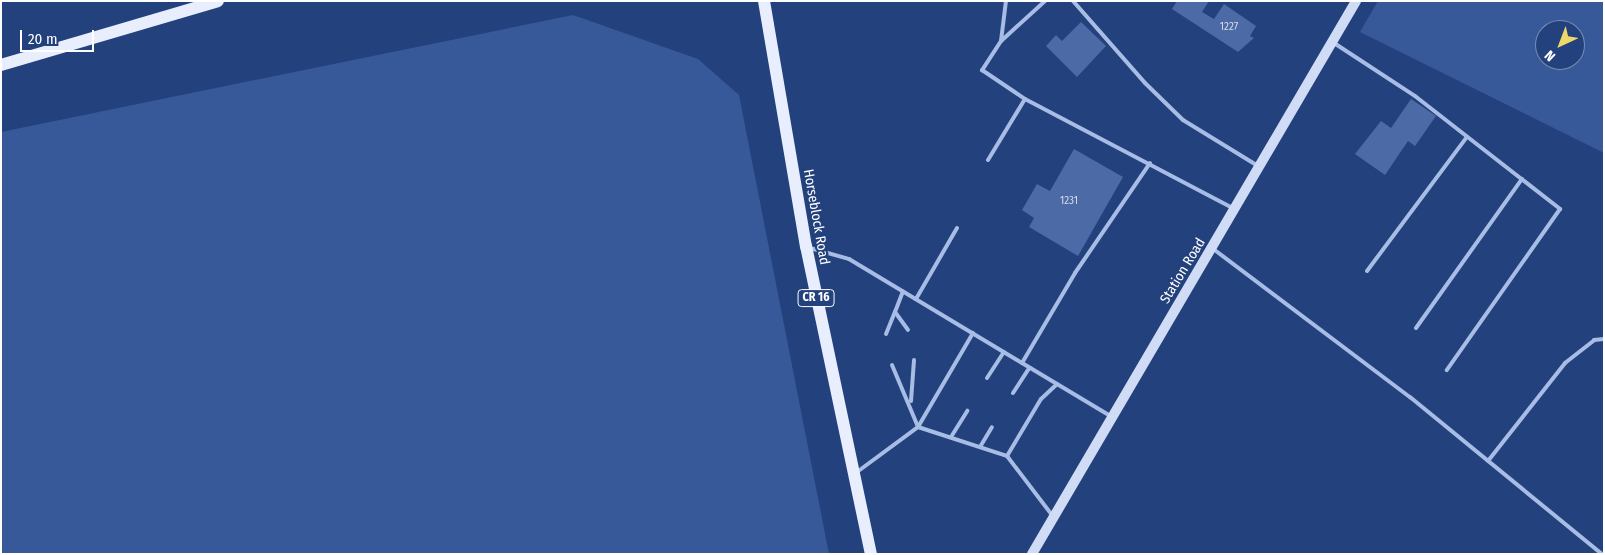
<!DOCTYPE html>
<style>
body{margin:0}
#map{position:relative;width:1605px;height:555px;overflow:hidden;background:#23417c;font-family:"Fira Sans Condensed",sans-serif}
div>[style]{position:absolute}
.green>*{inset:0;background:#375999}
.building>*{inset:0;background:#4c6aa5}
.service>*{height:4px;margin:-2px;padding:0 2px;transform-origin:2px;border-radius:2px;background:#a7bde5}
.secondary>*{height:10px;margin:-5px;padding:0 5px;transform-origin:5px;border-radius:5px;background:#d0dcf5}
.primary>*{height:12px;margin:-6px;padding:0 6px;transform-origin:6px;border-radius:6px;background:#e8eefd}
span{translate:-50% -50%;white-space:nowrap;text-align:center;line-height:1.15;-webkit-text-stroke:4.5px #23417c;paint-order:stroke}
.number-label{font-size:11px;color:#d2dae8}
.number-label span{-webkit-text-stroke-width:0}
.shield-label span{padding:1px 4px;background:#23417c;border:1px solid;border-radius:4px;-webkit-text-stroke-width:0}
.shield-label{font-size:12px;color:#fff;font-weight:700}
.street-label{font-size:14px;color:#fff}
.frame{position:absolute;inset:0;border:2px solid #fff;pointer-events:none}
.north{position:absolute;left:1535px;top:20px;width:50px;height:50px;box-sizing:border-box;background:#23417c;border:1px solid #7b8db0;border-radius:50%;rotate:223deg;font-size:14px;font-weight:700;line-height:20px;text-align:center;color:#fff}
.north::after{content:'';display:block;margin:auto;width:18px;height:22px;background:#f0d76a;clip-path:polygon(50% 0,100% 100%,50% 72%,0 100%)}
.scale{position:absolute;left:20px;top:30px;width:74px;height:22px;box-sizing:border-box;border:2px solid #fff;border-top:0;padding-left:6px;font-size:15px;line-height:18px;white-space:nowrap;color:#fff;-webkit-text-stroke:4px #23417c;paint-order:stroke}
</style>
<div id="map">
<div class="green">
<div style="clip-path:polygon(evenodd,1378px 1px,1604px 1px,1604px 153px,1360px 32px,1378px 1px,1545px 30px,1575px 30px,1575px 60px,1545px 60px,1545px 30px)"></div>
<div style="clip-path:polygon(573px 15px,698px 59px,739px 95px,829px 554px,1px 554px,1px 132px)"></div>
</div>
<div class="building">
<div style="clip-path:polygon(1177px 1px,1209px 1px,1202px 12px,1214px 19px,1224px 4px,1256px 26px,1250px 36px,1254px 38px,1238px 52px,1172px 9px)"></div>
<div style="clip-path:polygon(1081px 22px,1106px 46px,1077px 77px,1046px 46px,1056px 35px,1062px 41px)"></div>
<div style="clip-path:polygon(1411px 99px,1436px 116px,1415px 146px,1408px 141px,1385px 175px,1355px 154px,1381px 121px,1391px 128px)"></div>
<div style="clip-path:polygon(1074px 149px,1123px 177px,1078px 256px,1029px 227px,1034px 218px,1022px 210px,1037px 184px,1050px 191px)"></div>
</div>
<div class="service">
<div style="left:1045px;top:1px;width:59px;rotate:137.7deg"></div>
<div style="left:1001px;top:41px;width:35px;rotate:123deg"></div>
<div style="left:982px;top:70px;width:52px;rotate:34deg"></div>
<div style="left:1025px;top:99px;width:235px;rotate:27.7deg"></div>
<div style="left:1073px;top:1px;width:109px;rotate:48.7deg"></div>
<div style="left:1145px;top:83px;width:53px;rotate:44.2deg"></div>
<div style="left:1183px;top:120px;width:88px;rotate:31.5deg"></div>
<div style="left:1001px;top:41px;width:40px;rotate:-82.9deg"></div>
<div style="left:1334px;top:43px;width:97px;rotate:33.2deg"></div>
<div style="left:1415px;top:96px;width:184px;rotate:37.9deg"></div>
<div style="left:1560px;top:209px;width:197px;rotate:125.1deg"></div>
<div style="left:988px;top:160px;width:71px;rotate:-58.8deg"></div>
<div style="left:810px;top:248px;width:41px;rotate:15.8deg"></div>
<div style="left:849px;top:259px;width:305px;rotate:31deg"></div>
<div style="left:1212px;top:248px;width:248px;rotate:37deg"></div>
<div style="left:1410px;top:397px;width:248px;rotate:39.3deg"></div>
<div style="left:1367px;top:271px;width:166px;rotate:-53.3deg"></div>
<div style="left:916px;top:299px;width:82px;rotate:-60deg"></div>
<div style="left:895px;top:312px;width:22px;rotate:-69deg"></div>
<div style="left:1416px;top:328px;width:183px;rotate:-54.6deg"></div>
<div style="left:886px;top:334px;width:24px;rotate:-68deg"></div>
<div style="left:895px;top:312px;width:22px;rotate:54deg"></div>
<div style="left:1022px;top:363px;width:104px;rotate:-59.5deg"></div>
<div style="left:1075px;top:273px;width:133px;rotate:-55.7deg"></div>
<div style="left:892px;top:365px;width:67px;rotate:67.2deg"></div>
<div style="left:987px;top:378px;width:31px;rotate:-57deg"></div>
<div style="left:1013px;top:393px;width:30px;rotate:-57deg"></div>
<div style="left:911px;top:401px;width:41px;rotate:-85.8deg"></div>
<div style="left:918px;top:427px;width:94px;rotate:18deg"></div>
<div style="left:1007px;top:456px;width:74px;rotate:52.7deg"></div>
<div style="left:951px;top:437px;width:31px;rotate:-58deg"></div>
<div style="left:980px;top:447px;width:23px;rotate:-59deg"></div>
<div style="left:1007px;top:456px;width:66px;rotate:-59.2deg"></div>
<div style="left:1041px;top:399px;width:22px;rotate:-43deg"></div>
<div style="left:1488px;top:461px;width:125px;rotate:-51.8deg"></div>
<div style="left:1565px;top:363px;width:37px;rotate:-38deg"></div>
<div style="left:1594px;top:340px;width:10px;rotate:-6deg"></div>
<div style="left:857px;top:472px;width:76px;rotate:-36.4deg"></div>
<div style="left:918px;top:427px;width:109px;rotate:-59.7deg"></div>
</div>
<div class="secondary">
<div style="left:1032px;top:554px;width:641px;rotate:-59.63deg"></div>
</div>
<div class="primary">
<div style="left:764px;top:1px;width:249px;rotate:80.3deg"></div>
<div style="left:806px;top:246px;width:315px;rotate:78.1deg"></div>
<div style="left:1px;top:65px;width:226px;rotate:-16.4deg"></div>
</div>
<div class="number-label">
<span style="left:1229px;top:27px">1227</span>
<span style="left:1069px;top:201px">1231</span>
</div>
<div class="shield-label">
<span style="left:816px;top:298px">CR 16</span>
</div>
<div class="street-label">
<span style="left:816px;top:217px;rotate:80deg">Horseblock Road</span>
<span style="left:1183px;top:271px;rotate:-59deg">Station Road</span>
</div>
<div class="frame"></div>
<div class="north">N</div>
<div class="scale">20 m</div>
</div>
